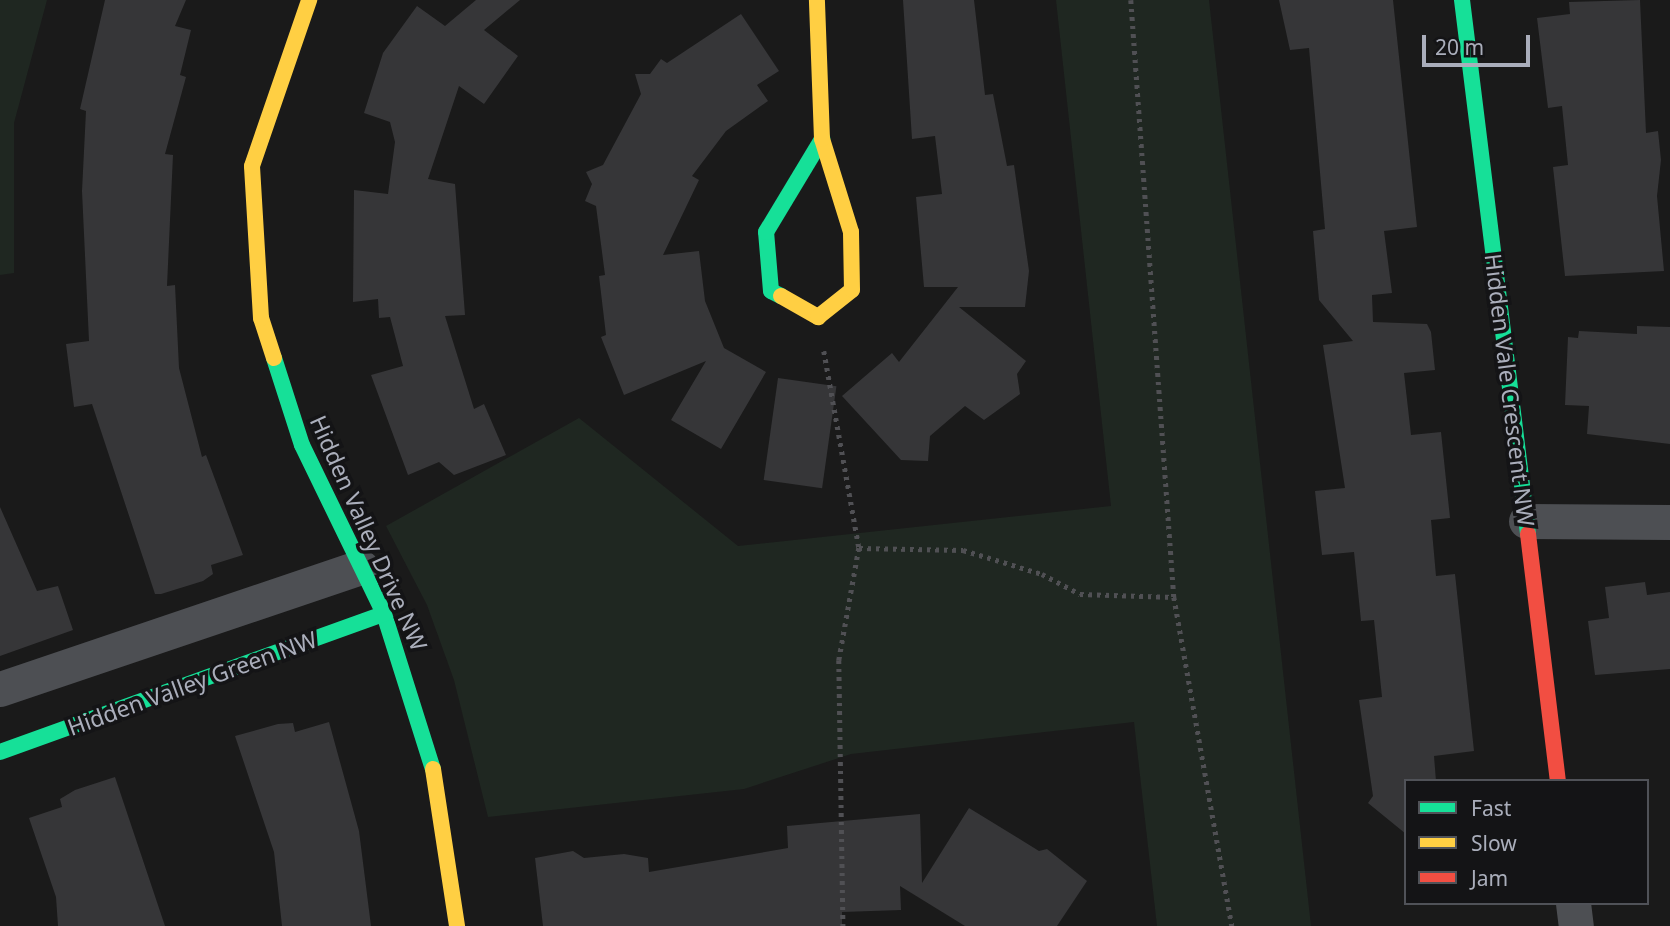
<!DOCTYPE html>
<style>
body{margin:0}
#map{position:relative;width:1670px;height:926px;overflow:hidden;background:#1a1a1a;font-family:"Noto Sans",sans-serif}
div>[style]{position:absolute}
.green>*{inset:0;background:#1f2721}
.building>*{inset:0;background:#363638;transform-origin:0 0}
.path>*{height:4.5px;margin-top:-2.25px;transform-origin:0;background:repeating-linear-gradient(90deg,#505054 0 3.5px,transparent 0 8.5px)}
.street>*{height:35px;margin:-17.5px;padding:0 17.5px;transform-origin:17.5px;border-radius:17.5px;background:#4d4f53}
.fast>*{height:16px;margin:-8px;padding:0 8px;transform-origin:8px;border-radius:8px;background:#16e098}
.slow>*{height:16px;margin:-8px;padding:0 8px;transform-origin:8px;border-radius:8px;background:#ffcf43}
.jam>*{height:16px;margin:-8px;padding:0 8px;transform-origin:8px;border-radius:8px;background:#f24e42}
span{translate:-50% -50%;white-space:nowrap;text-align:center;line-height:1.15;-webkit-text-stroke:7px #141416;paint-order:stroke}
.street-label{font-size:23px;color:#aaaebb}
.legend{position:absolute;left:1404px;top:779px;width:245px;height:126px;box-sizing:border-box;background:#141416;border:2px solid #505258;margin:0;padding:9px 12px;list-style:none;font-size:21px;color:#aaaebb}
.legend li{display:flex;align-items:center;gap:14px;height:35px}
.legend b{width:35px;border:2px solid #505258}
.scale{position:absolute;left:1422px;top:35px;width:108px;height:32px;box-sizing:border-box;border:4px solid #aaaebb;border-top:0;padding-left:9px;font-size:21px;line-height:24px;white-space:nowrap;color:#aaaebb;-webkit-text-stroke:5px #141416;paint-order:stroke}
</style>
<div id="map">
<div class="green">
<div style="clip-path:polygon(0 0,47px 0,14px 123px,14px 273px,0 275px)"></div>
<div style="clip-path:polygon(1056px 0,1209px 0,1311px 926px,1157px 926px,1134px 722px,851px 754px,744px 789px,488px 817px,454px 680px,427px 605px,386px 526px,579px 418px,738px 546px,1111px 506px)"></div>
</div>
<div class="building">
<div style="clip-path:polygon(105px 0,186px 0,175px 26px,191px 30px,180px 75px,186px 77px,165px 154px,173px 155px,167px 286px,175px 285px,179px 368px,202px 457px,206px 455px,243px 555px,211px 565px,213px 574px,203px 581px,161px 594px,155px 594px,92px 404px,74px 407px,66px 344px,89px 341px,82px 191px,86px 111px,80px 109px)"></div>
<div style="clip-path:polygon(476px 0,520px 0,484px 30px,518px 56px,484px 104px,459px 86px,428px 179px,455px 184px,465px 315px,445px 316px,474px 409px,484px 404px,506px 455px,454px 475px,439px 462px,408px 475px,371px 375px,403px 366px,390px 317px,379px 318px,378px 299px,353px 302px,354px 190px,388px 194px,395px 142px,390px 122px,364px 113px,383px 53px,417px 6px,445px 26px)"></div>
<div style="clip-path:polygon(903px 0,974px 0,985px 95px,993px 94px,1007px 166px,1014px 165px,1029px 271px,1025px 307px,959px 307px,1026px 361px,1017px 374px,1020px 394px,984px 420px,965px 406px,930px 436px,928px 461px,901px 460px,842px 396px,892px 353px,899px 362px,958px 287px,924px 287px,916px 197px,942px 194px,935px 136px,912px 139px)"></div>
<div style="clip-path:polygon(1279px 0,1393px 0,1417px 227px,1384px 231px,1392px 293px,1372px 295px,1373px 322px,1427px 324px,1431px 332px,1435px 370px,1404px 373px,1411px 435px,1441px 432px,1450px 518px,1431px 520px,1436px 576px,1455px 574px,1474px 751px,1434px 756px,1436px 781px,1406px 781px,1406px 834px,1368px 803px,1373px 796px,1359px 700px,1382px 697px,1374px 620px,1361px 621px,1354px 552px,1322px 555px,1315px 491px,1345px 488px,1323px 345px,1353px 341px,1319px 300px,1313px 231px,1325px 229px,1309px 48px,1290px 50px)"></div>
<div style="clip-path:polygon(1640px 0,1646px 133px,1658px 131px,1661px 160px,1657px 196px,1664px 271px,1565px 276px,1553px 167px,1568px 165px,1562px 106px,1548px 108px,1537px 18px,1570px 14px,1569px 2px)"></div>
<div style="clip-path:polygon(741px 14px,779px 71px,757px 85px,768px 101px,726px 131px,692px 176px,699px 180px,663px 255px,699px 251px,705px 301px,724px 348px,766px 372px,721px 449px,671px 420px,706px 361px,624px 395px,601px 337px,606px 335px,599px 276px,605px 275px,596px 206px,585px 201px,592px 184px,586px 172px,603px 165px,641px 94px,635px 74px,650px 74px,661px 59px,667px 63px)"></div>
<div style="clip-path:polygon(1637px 326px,1670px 327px,1670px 444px,1587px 434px,1589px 406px,1565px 405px,1568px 337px,1578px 338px,1579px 331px,1637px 334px)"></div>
<div style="left:778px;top:378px;width:59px;height:103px;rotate:8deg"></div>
<div style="clip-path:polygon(0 507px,37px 591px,58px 586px,73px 630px,0 656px)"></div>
<div style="clip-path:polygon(1645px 582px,1647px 595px,1670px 592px,1670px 669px,1595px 675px,1588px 621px,1609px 618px,1605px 587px)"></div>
<div style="clip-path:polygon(329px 722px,359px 831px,371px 926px,282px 926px,274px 852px,235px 736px,278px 724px,293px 723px,295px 732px)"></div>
<div style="clip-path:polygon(115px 777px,165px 926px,58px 926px,56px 897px,29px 818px,62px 807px,60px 799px,75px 790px)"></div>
<div style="clip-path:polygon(969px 808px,1039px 851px,1047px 849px,1087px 881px,1057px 926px,965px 926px,900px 886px,901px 910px,842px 912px,842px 926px,543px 926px,535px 858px,573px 851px,584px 858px,624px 854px,648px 858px,649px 872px,788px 848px,787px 826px,920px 814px,922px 883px)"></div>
</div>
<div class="path">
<div style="left:1131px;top:0;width:599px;rotate:85.88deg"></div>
<div style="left:1174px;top:597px;width:334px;rotate:80deg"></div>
<div style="left:824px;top:351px;width:200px;rotate:79.9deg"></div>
<div style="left:859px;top:548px;width:114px;rotate:100.1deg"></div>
<div style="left:839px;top:660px;width:266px;rotate:89.1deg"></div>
<div style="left:859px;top:548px;width:104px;rotate:1.1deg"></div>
<div style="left:963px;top:550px;width:83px;rotate:16.9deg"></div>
<div style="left:1042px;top:574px;width:43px;rotate:27.8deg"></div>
<div style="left:1080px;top:594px;width:94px;rotate:1.8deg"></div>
</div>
<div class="street">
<div style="left:1526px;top:521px;width:144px;rotate:0.4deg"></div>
<div style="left:0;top:689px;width:381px;rotate:-18.7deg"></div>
<div style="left:1573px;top:903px;width:23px;rotate:83deg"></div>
</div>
<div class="fast">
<div style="left:1462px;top:0;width:538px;rotate:82.95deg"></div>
<div style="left:781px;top:296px;width:11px;rotate:-153deg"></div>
<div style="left:771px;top:291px;width:59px;rotate:-94.8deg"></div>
<div style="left:766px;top:232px;width:109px;rotate:-58.9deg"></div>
<div style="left:274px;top:358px;width:91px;rotate:72.2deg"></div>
<div style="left:302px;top:445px;width:188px;rotate:64.1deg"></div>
<div style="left:384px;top:614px;width:163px;rotate:72.5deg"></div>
<div style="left:0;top:752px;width:408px;rotate:-19.8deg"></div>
</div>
<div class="slow">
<div style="left:781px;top:296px;width:43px;rotate:29.6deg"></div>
<div style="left:818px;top:317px;width:43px;rotate:-38.5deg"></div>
<div style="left:852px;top:290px;width:58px;rotate:-91deg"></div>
<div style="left:851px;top:232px;width:97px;rotate:-107.3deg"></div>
<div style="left:822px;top:139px;width:139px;rotate:-92.1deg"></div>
<div style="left:274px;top:358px;width:42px;rotate:-108deg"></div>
<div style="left:261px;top:318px;width:152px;rotate:-93.4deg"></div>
<div style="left:252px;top:166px;width:176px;rotate:-71deg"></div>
<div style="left:433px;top:769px;width:159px;rotate:81.3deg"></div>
</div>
<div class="jam">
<div style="left:1528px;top:534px;width:249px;rotate:83.1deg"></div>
</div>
<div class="street-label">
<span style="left:1510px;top:390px;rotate:83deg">Hidden Vale Crescent NW</span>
<span style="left:369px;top:533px;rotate:66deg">Hidden Valley Drive NW</span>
<span style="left:192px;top:683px;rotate:-20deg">Hidden Valley Green NW</span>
</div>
<ul class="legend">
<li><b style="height:9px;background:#16e098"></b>Fast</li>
<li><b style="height:9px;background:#ffcf43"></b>Slow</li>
<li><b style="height:9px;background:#f24e42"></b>Jam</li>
</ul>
<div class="scale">20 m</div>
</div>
